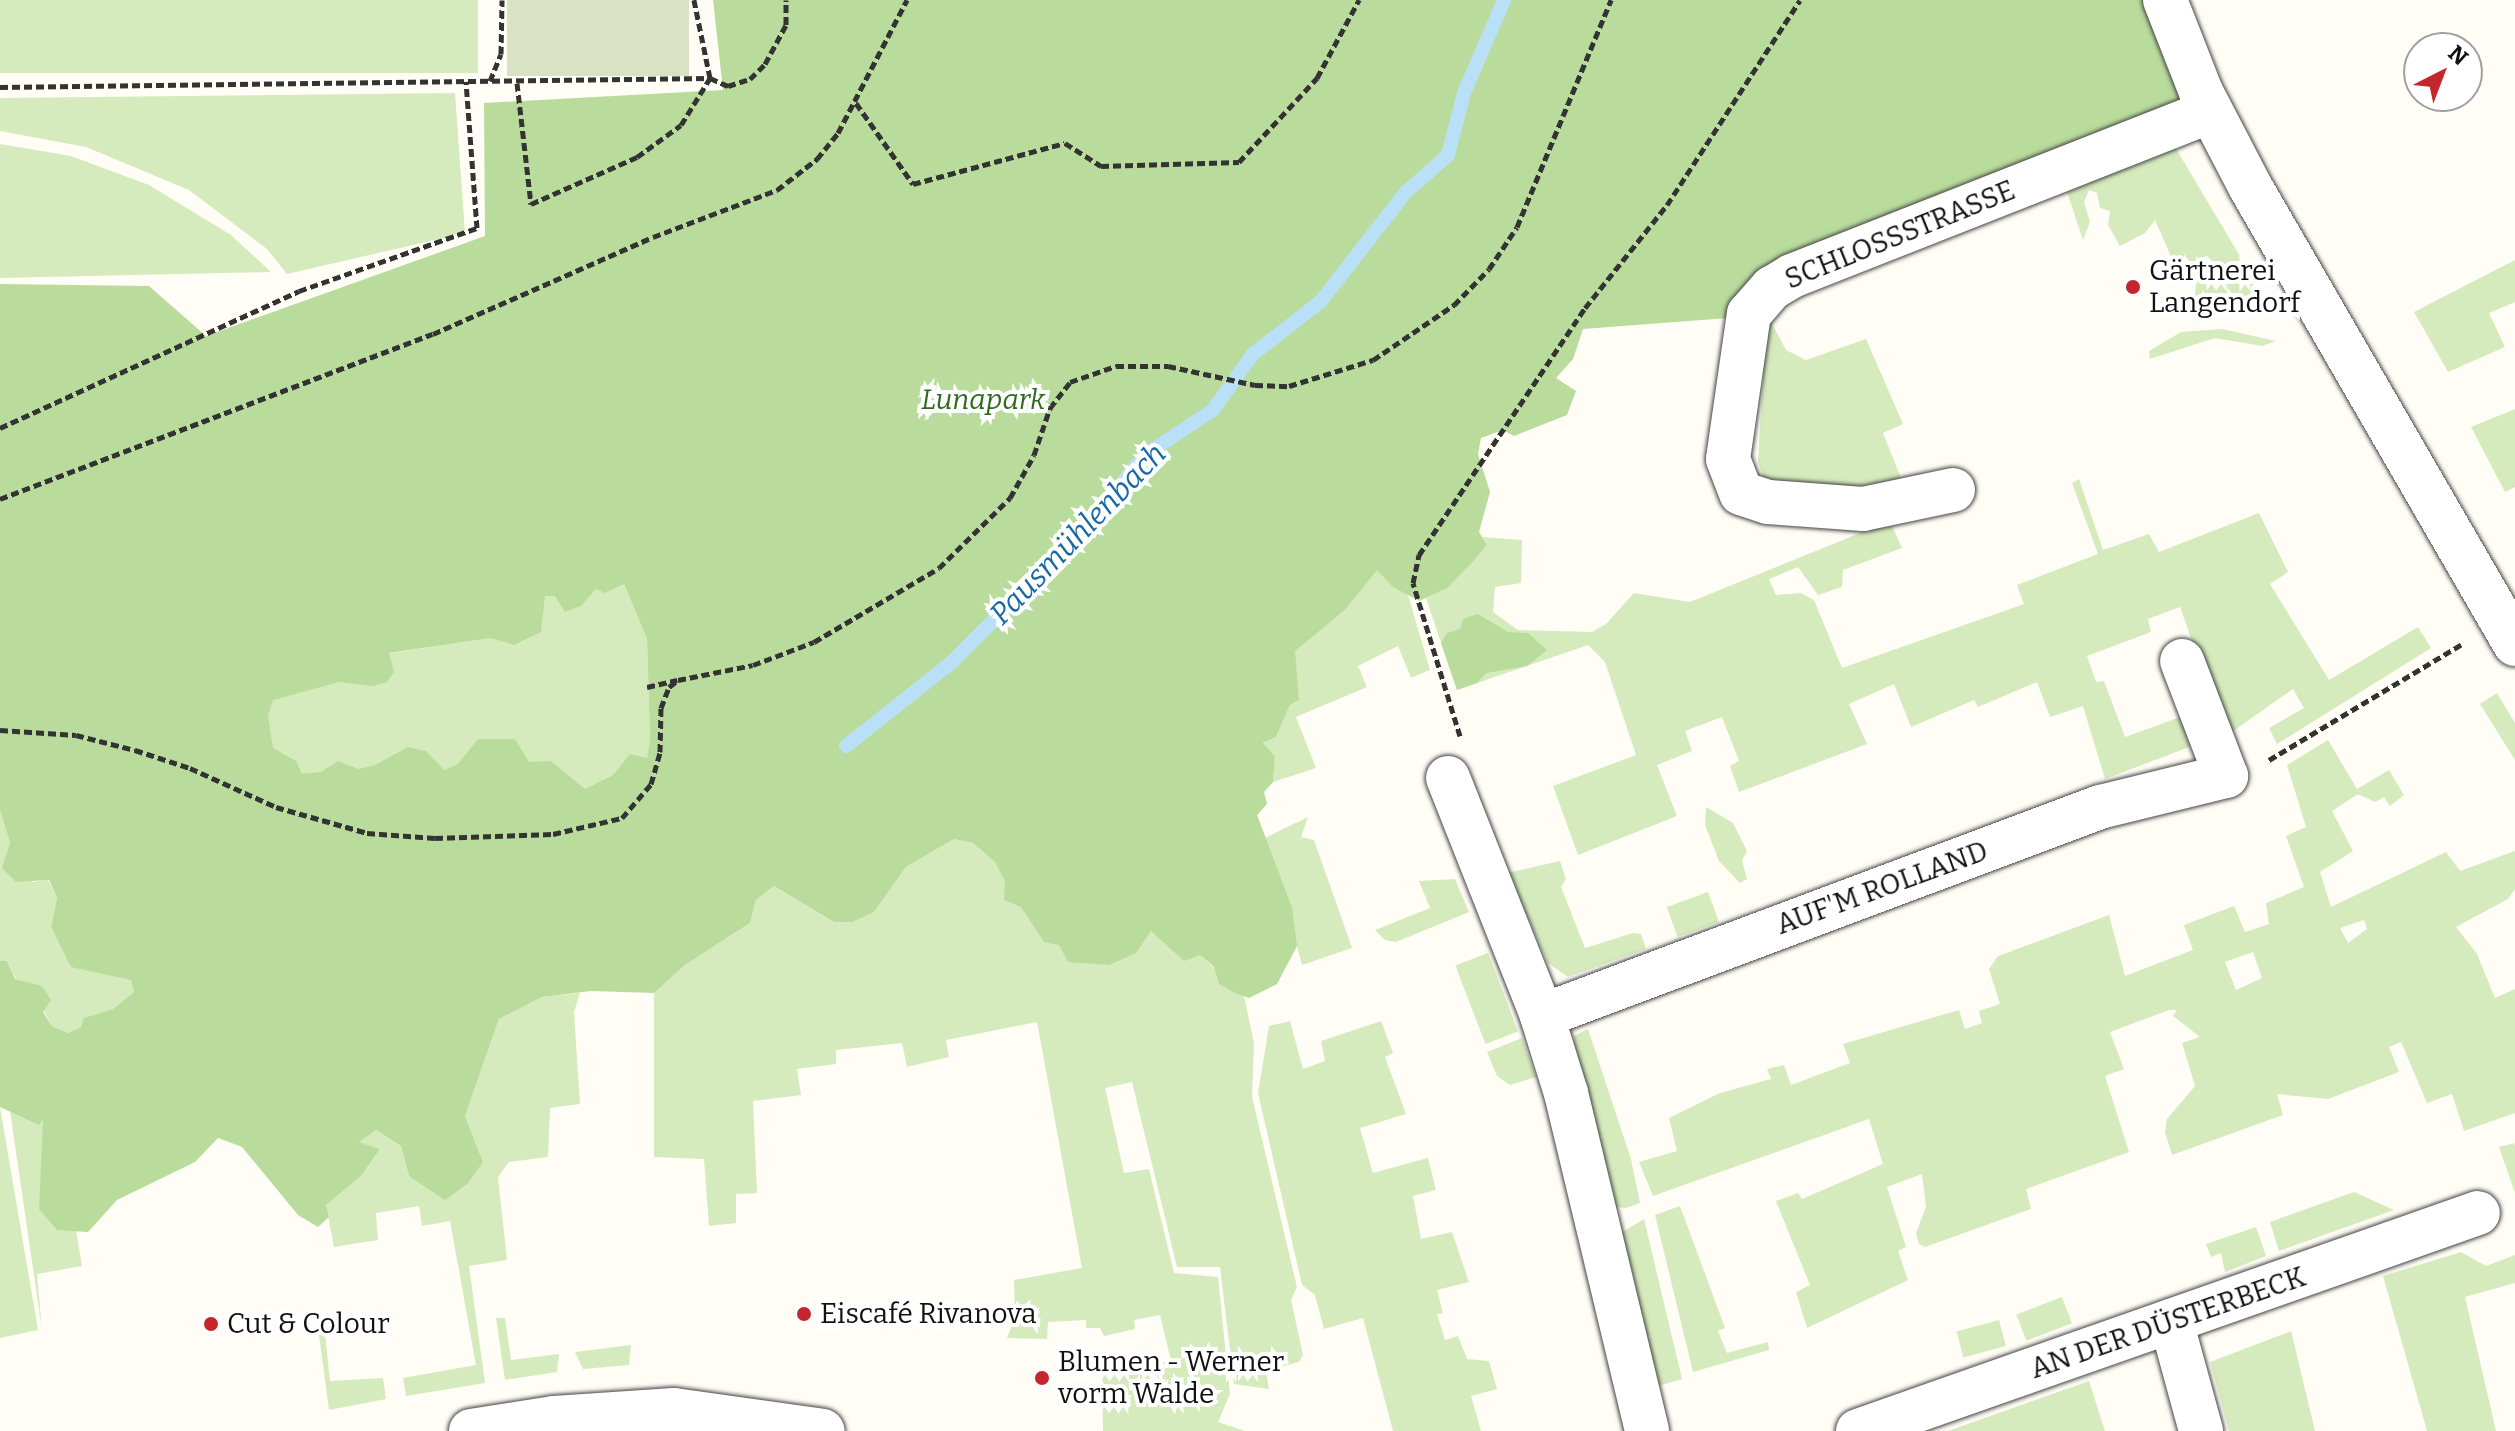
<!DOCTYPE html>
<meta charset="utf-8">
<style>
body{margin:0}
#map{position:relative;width:2515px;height:1431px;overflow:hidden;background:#fffdf5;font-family:Bitter,serif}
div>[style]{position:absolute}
.green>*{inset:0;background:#d5ebbd;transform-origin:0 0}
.forest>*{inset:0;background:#b9dc9c}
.cemetery>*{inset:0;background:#d9e3c4;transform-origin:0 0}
.stream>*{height:14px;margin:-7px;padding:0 7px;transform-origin:7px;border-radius:7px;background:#b9e0f7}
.path>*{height:5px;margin-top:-2.5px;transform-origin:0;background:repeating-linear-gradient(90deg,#333 0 8px,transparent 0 12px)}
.roads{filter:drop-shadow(0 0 2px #444) drop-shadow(0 0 2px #444)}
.minor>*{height:44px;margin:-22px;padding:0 22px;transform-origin:22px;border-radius:22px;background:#fff}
.dots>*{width:22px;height:22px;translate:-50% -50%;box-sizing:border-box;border:4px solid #fff;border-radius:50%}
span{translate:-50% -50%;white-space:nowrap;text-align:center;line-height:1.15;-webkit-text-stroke:8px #fff;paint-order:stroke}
.street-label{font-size:28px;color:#111}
.poi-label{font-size:28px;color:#111}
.left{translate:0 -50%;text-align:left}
.park-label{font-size:28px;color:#2f6b1f;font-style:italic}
.water-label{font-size:30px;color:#1768a6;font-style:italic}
.north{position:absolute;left:2403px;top:32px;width:80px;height:80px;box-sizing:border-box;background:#fff;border:2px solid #a0a0a0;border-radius:50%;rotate:42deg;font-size:22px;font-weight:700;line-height:32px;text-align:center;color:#111}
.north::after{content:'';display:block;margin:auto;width:28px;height:36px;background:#c4262e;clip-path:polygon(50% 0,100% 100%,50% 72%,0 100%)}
</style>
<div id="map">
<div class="green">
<div style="left:0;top:0;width:478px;height:73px"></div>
<div style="clip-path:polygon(455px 93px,465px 233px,287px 274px,267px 249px,189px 190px,86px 147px,0 131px,0 98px)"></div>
<div style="clip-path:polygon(0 144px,71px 156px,149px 185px,231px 235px,271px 272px,0 278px)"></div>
<div style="clip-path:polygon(2175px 147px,2268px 303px,2269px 312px,2194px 301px,2196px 285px,2173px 261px,2155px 220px,2145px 233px,2120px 246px,2108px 225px,2110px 211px,2100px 208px,2097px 193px,2089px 190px,2084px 202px,2090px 222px,2083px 240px,2067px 192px)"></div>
<div style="clip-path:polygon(2515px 260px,2515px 302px,2489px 313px,2505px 347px,2448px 372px,2414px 312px)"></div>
<div style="clip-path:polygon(1767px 314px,1786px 350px,1806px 360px,1866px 339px,1903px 424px,1883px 433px,1905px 488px,1885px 496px,1765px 482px,1758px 462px)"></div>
<div style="clip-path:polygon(2222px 329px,2276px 341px,2262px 346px,2215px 338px,2150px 359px,2149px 351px,2181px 332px)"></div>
<div style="clip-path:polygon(2515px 409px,2515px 487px,2505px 492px,2471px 427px)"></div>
<div style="clip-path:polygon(2079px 479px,2103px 550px,2149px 534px,2159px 552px,2259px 513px,2288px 572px,2270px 584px,2329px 680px,2418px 627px,2431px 648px,2277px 744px,2269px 728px,2304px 708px,2293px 689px,2226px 736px,2180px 607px,2148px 619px,2151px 632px,2087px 656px,2096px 682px,2104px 681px,2125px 737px,2183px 716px,2192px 746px,2105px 779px,2083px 706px,2050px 717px,2037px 682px,1978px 707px,1974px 700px,1911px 727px,1894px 684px,1849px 704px,1867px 744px,1739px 792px,1730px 766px,1739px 761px,1722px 717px,1685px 731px,1692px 751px,1657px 765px,1677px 816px,1578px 855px,1553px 786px,1636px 755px,1605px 662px,1588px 645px,1457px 690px,1426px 598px,1446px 588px,1472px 563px,1487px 545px,1482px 537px,1522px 540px,1521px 583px,1495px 587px,1493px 612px,1518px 630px,1592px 632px,1606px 624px,1634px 593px,1690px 602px,1890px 521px,1902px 548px,1843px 570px,1842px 587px,1818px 595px,1798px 567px,1769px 579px,1776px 595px,1801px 593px,1814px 600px,1842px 668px,2024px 604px,2017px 585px,2098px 554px,2072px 483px)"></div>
<div style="clip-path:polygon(614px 560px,647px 639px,650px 739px,647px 759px,596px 797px,345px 820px,204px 682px,515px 634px,510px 575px)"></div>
<div style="clip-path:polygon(1377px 569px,1408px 595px,1430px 670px,1411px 678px,1398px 646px,1358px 666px,1367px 687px,1296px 717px,1316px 768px,1273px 782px,1275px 756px,1263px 743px,1276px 737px,1290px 705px,1299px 700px,1294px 651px,1345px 610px)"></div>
<div style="clip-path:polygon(2497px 693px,2515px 723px,2515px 760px,2480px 704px)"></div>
<div style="clip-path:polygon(evenodd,2328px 740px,2357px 789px,2389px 770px,2404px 795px,2390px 806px,2384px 797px,2375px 802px,2358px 794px,2332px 811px,2353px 851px,2320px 872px,2331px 907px,2446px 852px,2460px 871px,2515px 851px,2515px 889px,2508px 899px,2456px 927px,2477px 954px,2495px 998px,2515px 989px,2515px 1113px,2464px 1131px,2452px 1094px,2427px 1103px,2401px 1042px,2389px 1047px,2399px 1072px,2328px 1099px,2277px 1094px,2283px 1115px,2172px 1155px,2165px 1132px,2167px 1119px,2195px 1086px,2182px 1043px,2200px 1037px,2173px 1016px,2177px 1010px,2169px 1010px,2110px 1032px,2124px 1069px,2105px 1076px,2129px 1152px,2026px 1189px,2031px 1209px,1925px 1247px,1919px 1244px,1916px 1233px,1926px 1207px,1922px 1174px,1887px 1187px,1906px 1247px,1898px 1251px,1908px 1280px,1807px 1328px,1796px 1292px,1810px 1285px,1776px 1201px,1798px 1193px,1802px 1199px,1883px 1164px,1869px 1119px,1653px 1196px,1639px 1162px,1677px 1151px,1669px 1118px,1720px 1093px,1771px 1079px,1767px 1069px,1784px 1065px,1791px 1085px,1850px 1063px,1843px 1044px,1959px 1010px,1965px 1029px,1982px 1023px,1979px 1011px,2000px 1004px,1989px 969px,1998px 956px,2109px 915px,2125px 976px,2193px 950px,2184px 925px,2234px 906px,2245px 932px,2269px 924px,2266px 903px,2304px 887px,2286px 836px,2306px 827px,2287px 765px,2328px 740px,2364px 920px,2367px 929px,2348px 943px,2340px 928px,2364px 920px,2328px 740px,2253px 952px,2262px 978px,2236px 990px,2225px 962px,2253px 952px)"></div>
<div style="clip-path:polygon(1706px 807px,1733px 823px,1747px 851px,1742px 860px,1747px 879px,1740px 883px,1719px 861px,1705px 825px)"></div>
<div style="clip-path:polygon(0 810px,10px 843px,32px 882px,48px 880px,57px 898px,51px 927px,71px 966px,132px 980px,134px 992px,113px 1009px,85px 1018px,81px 1027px,68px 1033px,52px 1026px,29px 985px,15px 978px,7px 961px,0 961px)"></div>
<div style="clip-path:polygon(1308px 817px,1301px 837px,1314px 840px,1352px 948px,1302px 965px,1290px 920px,1292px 907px,1265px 838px)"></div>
<div style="clip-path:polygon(954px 839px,973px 843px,995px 862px,1044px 942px,1151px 931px,1200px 955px,1244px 996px,1254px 1043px,1252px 1097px,1297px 1287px,1291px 1300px,1303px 1355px,1299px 1362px,1266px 1371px,1269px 1389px,1234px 1384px,1220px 1267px,1177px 1267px,1132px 1082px,1105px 1088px,1124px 1173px,1149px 1169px,1174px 1273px,1218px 1277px,1230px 1394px,1218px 1422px,1245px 1431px,1103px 1431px,1102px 1372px,1171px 1361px,1160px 1315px,1134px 1320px,1135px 1329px,1104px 1336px,1100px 1328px,1086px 1328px,1086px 1320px,1048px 1322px,1047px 1339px,1007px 1338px,1015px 1318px,1014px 1280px,1082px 1268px,1037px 1022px,946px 1040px,949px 1057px,907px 1067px,902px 1043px,836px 1050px,836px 1064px,797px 1069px,801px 1095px,753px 1101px,757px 1193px,736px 1194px,736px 1223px,709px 1226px,704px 1159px,654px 1157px,654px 993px,685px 965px,750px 923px,756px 900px,774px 886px,834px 922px,874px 912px,906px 867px)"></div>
<div style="clip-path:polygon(1560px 861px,1566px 879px,1561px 887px,1585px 948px,1633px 933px,1641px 934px,1646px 949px,1568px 977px,1548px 963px,1508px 873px)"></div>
<div style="clip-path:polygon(1455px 879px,1469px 912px,1396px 942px,1385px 940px,1375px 930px,1430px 908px,1419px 881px)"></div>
<div style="left:1708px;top:892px;width:32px;height:44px;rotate:70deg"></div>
<div style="left:1488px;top:953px;width:84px;height:35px;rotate:69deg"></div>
<div style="clip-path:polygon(580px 993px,574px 1012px,580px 1104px,550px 1108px,548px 1157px,509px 1162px,498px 1177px,507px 1260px,469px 1266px,485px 1383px,406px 1396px,403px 1378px,476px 1365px,450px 1221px,422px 1226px,419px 1206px,376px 1213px,378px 1240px,334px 1247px,326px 1205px,361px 1176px,380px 1149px,358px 1142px,376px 1130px,401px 1146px,409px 1176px,483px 1162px,465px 1116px,499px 1019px,542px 997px)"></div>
<div style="clip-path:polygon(1290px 1021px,1303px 1069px,1325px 1061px,1321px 1041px,1381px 1021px,1393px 1053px,1385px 1057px,1406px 1114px,1360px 1128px,1373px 1173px,1428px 1158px,1436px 1190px,1413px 1196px,1421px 1239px,1452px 1232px,1469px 1282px,1437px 1290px,1443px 1313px,1437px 1314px,1445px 1340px,1458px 1336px,1467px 1359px,1489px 1361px,1497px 1389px,1471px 1396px,1481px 1431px,1393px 1431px,1363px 1318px,1324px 1329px,1315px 1295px,1302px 1285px,1258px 1093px,1269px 1026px)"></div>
<div style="clip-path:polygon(1588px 1029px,1631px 1159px,1640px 1203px,1626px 1208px,1616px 1207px,1610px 1195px,1575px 1055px,1574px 1036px)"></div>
<div style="clip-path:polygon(1522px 1038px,1536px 1077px,1510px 1085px,1497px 1076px,1487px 1052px)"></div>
<div style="clip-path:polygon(0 1107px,38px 1330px,0 1338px)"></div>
<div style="clip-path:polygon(10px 1111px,39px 1124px,44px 1117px,57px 1230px,76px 1230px,82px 1266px,37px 1274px,42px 1330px)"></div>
<div style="clip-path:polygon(2514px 1143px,2515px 1146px,2515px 1193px,2499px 1147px)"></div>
<div style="clip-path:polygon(2354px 1192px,2394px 1210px,2279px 1251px,2270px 1222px)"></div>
<div style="clip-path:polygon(1680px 1206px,1725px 1328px,1718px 1331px,1727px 1353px,1768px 1342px,1769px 1350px,1693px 1372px,1655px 1215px)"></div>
<div style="clip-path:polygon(1644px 1219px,1682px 1379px,1654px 1387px,1621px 1233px)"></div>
<div style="clip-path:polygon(2256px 1227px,2266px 1256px,2225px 1272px,2221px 1253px,2211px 1257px,2206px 1244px)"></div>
<div style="clip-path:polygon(2461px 1252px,2486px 1266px,2515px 1255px,2515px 1283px,2465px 1297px,2496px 1431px,2427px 1431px,2383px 1276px)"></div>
<div style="left:2062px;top:1297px;width:28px;height:49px;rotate:69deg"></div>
<div style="clip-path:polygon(496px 1318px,505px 1318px,511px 1360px,559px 1354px,557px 1372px,505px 1380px)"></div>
<div style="left:1999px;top:1320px;width:27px;height:44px;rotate:75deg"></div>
<div style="clip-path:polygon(2291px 1331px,2315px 1431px,2229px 1431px,2210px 1362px)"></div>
<div style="clip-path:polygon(325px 1333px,330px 1381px,383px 1378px,386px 1399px,329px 1410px,319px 1335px)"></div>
<div style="clip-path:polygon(631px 1345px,629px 1365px,583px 1369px,575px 1352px)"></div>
<div style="clip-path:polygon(2089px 1381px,2105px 1431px,1948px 1431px)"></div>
</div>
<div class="forest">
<div style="clip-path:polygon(evenodd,713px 0,2159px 0,2199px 107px,1741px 317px,1583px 329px,1573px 359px,1556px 378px,1576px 391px,1567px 415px,1514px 436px,1503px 430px,1481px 438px,1478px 454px,1490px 492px,1479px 532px,1487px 545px,1472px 563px,1447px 588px,1419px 601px,1393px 587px,1377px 570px,1345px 610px,1295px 651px,1299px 700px,1290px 705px,1276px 737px,1263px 743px,1275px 756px,1273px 782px,1264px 792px,1267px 804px,1257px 815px,1292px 907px,1297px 946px,1277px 984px,1249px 998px,1237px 994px,1219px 984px,1214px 967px,1200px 955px,1184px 961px,1151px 931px,1136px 953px,1109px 965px,1068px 962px,1059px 945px,1044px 942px,1021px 907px,1004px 900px,1005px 881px,995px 862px,973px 843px,954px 839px,906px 867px,874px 912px,852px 922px,834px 922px,774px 886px,756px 900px,750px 923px,685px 965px,654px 993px,591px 991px,542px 997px,499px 1019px,465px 1116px,483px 1162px,467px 1184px,445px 1200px,409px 1176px,401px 1146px,376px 1130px,359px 1142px,380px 1149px,361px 1176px,326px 1205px,329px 1217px,318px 1227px,298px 1215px,242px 1147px,218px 1138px,195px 1162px,117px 1200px,88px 1232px,57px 1230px,39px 1209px,43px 1119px,39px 1125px,0 1107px,0 961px,7px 961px,15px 979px,42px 986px,51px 1000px,43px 1012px,52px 1026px,68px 1033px,81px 1027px,84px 1018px,113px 1009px,134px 992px,131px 980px,71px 967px,51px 927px,57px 898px,49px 880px,16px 882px,2px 868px,10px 843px,0 810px,0 284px,149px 286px,206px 336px,485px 236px,484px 103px,723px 90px,713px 0,624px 584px,647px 639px,650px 739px,647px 758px,630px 754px,613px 775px,585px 789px,551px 761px,529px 762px,515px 739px,478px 739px,458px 764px,444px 770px,426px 751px,408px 747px,375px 765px,358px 769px,338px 761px,321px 772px,302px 774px,296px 761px,273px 748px,268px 716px,273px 700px,339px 682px,372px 686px,387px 682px,394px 672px,389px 653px,491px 638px,514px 645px,541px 632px,545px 596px,555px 596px,565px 612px,581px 606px,596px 589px,605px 593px,624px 584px)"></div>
<div style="clip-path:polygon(1478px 614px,1508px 632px,1528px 633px,1547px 650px,1527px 666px,1486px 673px,1477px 683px,1457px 690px,1441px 643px,1447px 633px,1460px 629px,1463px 619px)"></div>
</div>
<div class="cemetery">
<div style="left:507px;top:0;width:182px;height:76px"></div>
</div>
<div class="stream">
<div style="left:846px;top:746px;width:135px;rotate:-38.4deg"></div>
<div style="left:952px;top:662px;width:190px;rotate:-45.2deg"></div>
<div style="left:1086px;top:527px;width:93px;rotate:-50.7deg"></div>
<div style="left:1145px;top:455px;width:82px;rotate:-33.5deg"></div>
<div style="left:1213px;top:410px;width:69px;rotate:-54.5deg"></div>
<div style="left:1253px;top:354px;width:86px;rotate:-37.9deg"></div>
<div style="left:1321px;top:301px;width:138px;rotate:-52.1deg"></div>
<div style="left:1406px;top:192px;width:56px;rotate:-41.4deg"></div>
<div style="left:1448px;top:155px;width:64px;rotate:-75.5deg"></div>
<div style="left:1464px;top:93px;width:101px;rotate:-66.7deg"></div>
</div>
<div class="path">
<div style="left:490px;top:81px;width:29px;rotate:-68deg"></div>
<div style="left:501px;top:54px;width:54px;rotate:-88.9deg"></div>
<div style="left:517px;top:83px;width:122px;rotate:83.4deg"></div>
<div style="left:531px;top:204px;width:116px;rotate:-23.9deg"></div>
<div style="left:637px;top:157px;width:54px;rotate:-36deg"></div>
<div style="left:681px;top:125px;width:55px;rotate:-58.3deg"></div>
<div style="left:710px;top:78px;width:80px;rotate:-101.6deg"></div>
<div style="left:0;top:87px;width:710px;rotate:-0.73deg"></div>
<div style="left:710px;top:78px;width:20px;rotate:24deg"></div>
<div style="left:728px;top:86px;width:23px;rotate:-18deg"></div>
<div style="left:750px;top:79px;width:21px;rotate:-45deg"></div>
<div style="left:765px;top:64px;width:44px;rotate:-61.7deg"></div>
<div style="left:786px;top:25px;width:25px;rotate:-90deg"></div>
<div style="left:856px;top:103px;width:99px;rotate:54.9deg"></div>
<div style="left:913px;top:184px;width:157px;rotate:-15.1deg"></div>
<div style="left:1065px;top:143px;width:43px;rotate:32.6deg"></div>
<div style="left:1101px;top:166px;width:138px;rotate:-1.7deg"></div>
<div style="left:1239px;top:162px;width:115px;rotate:-47.1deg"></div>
<div style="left:1317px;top:78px;width:89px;rotate:-61.7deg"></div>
<div style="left:0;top:428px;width:329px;rotate:-24.6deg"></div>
<div style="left:299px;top:291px;width:189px;rotate:-19.5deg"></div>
<div style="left:477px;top:228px;width:147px;rotate:-94.3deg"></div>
<div style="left:0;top:499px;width:463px;rotate:-20.9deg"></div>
<div style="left:433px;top:334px;width:240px;rotate:-23.8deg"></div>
<div style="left:653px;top:237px;width:133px;rotate:-20.8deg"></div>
<div style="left:777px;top:190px;width:51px;rotate:-37.8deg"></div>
<div style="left:817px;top:159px;width:33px;rotate:-51deg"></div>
<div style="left:838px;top:133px;width:150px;rotate:-62.6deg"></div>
<div style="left:647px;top:687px;width:31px;rotate:-13deg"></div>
<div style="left:0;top:730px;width:76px;rotate:3.8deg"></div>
<div style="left:76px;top:735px;width:61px;rotate:14.3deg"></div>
<div style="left:135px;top:750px;width:58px;rotate:18.1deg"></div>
<div style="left:190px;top:768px;width:94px;rotate:24.4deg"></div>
<div style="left:276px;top:807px;width:95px;rotate:15.9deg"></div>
<div style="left:367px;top:833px;width:68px;rotate:4.2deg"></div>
<div style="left:435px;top:838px;width:118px;rotate:-1.9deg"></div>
<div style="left:553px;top:834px;width:71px;rotate:-13.1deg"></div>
<div style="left:622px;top:818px;width:45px;rotate:-49.5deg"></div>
<div style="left:651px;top:784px;width:33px;rotate:-74deg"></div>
<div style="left:660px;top:752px;width:44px;rotate:-88.7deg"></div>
<div style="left:661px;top:708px;width:22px;rotate:-69deg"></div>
<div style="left:669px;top:687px;width:11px;rotate:-38deg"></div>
<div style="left:678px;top:680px;width:76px;rotate:-11.3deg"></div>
<div style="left:753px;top:665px;width:65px;rotate:-20.7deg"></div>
<div style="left:814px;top:642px;width:145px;rotate:-30.6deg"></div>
<div style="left:939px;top:568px;width:100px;rotate:-44.6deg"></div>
<div style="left:1010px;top:498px;width:49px;rotate:-60.8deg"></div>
<div style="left:1034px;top:455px;width:50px;rotate:-71.2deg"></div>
<div style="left:1050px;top:408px;width:33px;rotate:-52deg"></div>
<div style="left:1070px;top:382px;width:49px;rotate:-19.2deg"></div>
<div style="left:1116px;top:366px;width:52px"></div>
<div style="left:1168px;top:366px;width:89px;rotate:12.3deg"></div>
<div style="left:1255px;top:385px;width:34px;rotate:2deg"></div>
<div style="left:1289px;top:386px;width:88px;rotate:-17.2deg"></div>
<div style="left:1373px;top:360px;width:98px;rotate:-34.2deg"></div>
<div style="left:1454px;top:305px;width:50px;rotate:-45.8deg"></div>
<div style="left:1489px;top:269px;width:50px;rotate:-56.3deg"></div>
<div style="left:1517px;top:227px;width:246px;rotate:-67.5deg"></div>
<div style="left:1460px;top:736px;width:160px;rotate:-107.1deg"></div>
<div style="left:1413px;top:583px;width:29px;rotate:-78deg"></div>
<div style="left:1419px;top:555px;width:298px;rotate:-56.1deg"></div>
<div style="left:1585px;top:308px;width:132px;rotate:-51.5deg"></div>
<div style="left:1667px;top:205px;width:244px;rotate:-57deg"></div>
<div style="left:2269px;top:760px;width:225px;rotate:-31deg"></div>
</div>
<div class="roads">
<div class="minor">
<div style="left:2165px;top:0;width:99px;rotate:68.6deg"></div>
<div style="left:2201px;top:92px;width:108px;rotate:62.5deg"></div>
<div style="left:2251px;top:188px;width:527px;rotate:59.93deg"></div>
<div style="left:1953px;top:490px;width:92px;rotate:168.1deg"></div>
<div style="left:1863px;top:509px;width:95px;rotate:-175.8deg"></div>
<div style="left:1768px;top:502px;width:28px;rotate:-162deg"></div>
<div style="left:1741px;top:493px;width:36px;rotate:-111deg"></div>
<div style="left:1728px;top:459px;width:147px;rotate:-81.8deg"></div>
<div style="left:1749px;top:314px;width:35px;rotate:-49deg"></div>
<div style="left:1772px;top:288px;width:23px;rotate:-31deg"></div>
<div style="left:1792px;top:276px;width:449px;rotate:-21.5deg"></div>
<div style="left:1448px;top:778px;width:256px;rotate:68.4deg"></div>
<div style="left:1542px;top:1016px;width:81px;rotate:72.7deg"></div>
<div style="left:1566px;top:1093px;width:348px;rotate:76.5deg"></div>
<div style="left:1542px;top:1016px;width:596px;rotate:-20.53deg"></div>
<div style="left:2100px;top:807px;width:130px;rotate:-13.8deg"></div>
<div style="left:2226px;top:776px;width:123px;rotate:-110.9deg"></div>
<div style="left:2171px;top:1321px;width:114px;rotate:74.7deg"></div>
<div style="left:471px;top:1431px;width:84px;rotate:-8.9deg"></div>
<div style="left:554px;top:1418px;width:120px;rotate:-3.8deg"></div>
<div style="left:674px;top:1410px;width:150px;rotate:8deg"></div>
<div style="left:1858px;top:1431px;width:657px;rotate:-19.37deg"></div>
</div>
</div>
<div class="dots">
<div style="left:2133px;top:287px;background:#c4262e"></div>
<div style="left:804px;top:1314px;background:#c4262e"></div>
<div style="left:211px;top:1324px;background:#c4262e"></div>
<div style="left:1042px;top:1378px;background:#c4262e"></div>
</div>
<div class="street-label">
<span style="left:1900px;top:235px;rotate:-22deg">SCHLOSSSTRASSE</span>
<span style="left:1882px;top:888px;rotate:-20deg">AUF'M ROLLAND</span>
<span style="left:2168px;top:1323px;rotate:-19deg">AN DER DÜSTERBECK</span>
</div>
<div class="poi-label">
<span class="left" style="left:2149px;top:287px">Gärtnerei<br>Langendorf</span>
<span class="left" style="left:820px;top:1314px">Eiscafé Rivanova</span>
<span class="left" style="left:227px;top:1324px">Cut &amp; Colour</span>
<span class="left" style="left:1058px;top:1378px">Blumen - Werner<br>vorm Walde</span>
</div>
<div class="park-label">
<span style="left:983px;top:400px">Lunapark</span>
</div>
<div class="water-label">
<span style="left:1078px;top:534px;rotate:-46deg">Pausmühlenbach</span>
</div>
<div class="north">N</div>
</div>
